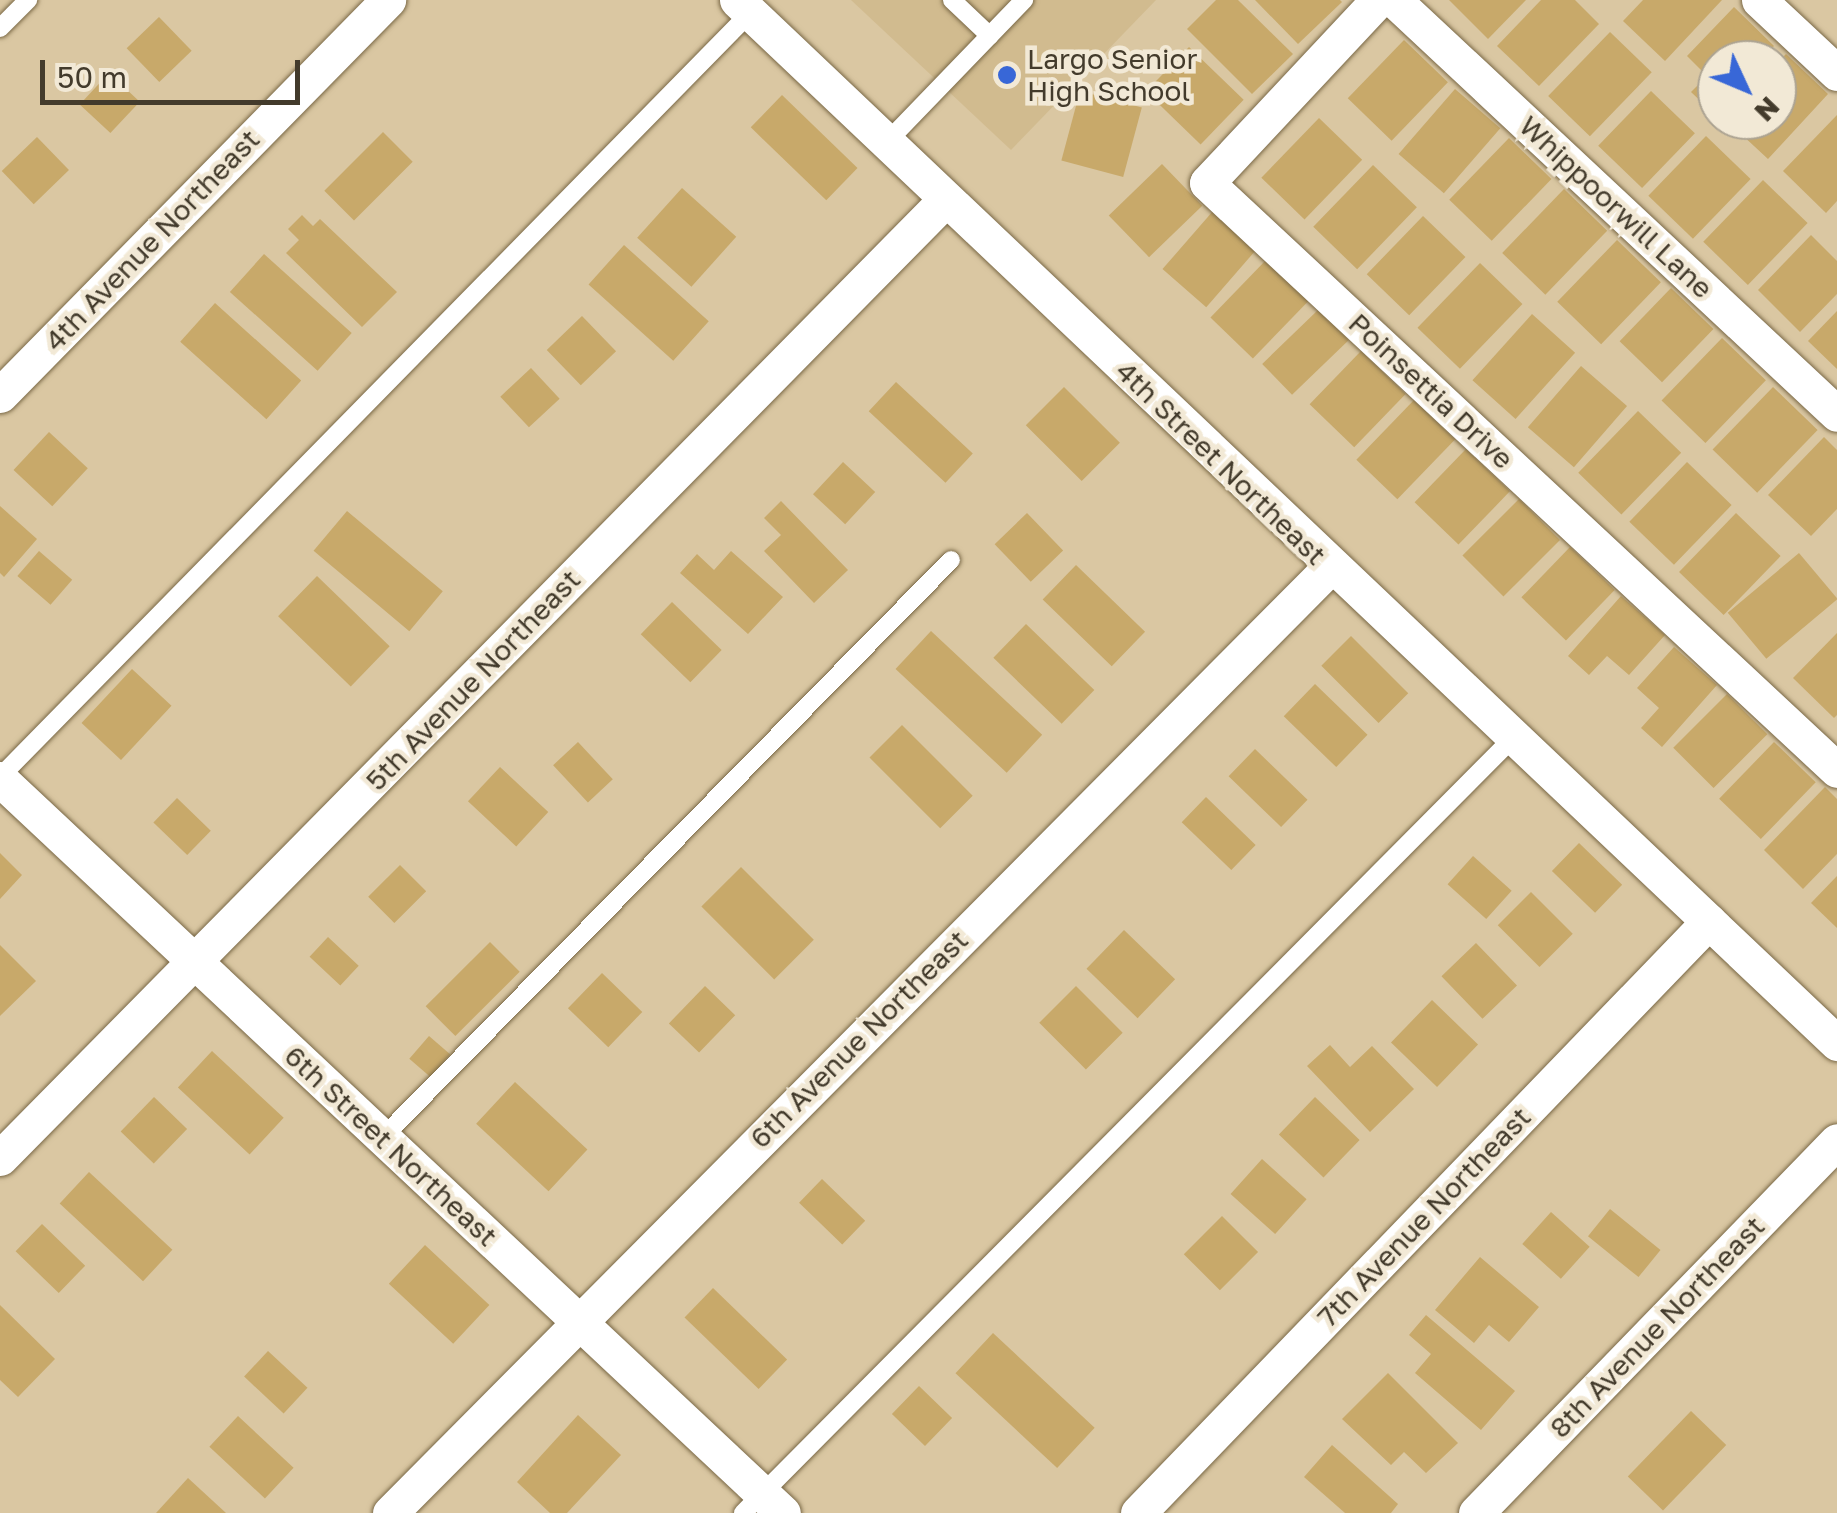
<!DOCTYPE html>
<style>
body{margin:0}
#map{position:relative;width:1837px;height:1513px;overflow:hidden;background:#dac7a2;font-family:"Golos Text",sans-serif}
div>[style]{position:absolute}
.built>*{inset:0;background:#d1bb8f}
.building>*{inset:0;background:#c8a96a;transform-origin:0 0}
.roads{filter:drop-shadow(0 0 2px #796846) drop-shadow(0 0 2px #796846)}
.lane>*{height:18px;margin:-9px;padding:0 9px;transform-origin:9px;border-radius:9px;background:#fff}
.street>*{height:35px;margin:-17.5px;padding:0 17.5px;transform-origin:17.5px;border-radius:17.5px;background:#fff}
.dots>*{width:28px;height:28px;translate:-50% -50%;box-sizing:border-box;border:5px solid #f2e9d6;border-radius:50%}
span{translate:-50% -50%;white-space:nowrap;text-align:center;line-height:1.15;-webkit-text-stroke:9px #f2e9d6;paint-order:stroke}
.poi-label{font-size:28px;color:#433b2c}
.left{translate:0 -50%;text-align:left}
.street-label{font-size:28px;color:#433b2c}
.north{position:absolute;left:1697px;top:40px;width:100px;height:100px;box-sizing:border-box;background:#f2e9d6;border:2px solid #aca392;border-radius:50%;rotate:134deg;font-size:28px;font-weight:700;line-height:40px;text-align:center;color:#433b2c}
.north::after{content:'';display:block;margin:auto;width:35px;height:45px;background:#3867d7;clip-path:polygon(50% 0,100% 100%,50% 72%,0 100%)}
.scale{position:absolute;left:40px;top:60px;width:260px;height:45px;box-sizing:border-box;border:5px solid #433b2c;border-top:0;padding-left:12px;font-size:30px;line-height:35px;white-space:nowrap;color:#433b2c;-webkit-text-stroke:8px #f2e9d6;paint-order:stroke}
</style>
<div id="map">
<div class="built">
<div style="clip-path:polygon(851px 0,1156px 0,1011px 150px)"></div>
</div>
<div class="building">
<div style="clip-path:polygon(1216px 0,1238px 0,1293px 54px,1252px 94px,1187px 29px)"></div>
<div style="clip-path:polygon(1255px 0,1340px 0,1342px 2px,1298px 44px)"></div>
<div style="clip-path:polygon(1449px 0,1526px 0,1488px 39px)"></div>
<div style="clip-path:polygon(1541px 0,1575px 0,1599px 24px,1539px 86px,1497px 46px)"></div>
<div style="clip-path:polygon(1643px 0,1722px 0,1665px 61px,1623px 21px)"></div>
<div style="clip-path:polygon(1734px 7px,1774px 46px,1761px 60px,1717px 60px,1711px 111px,1691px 92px,1707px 76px,1687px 56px)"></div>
<div style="left:159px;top:17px;width:47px;height:45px;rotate:46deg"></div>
<div style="left:1610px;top:32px;width:58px;height:89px;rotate:44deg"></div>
<div style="left:1404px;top:40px;width:61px;height:81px;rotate:44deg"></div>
<div style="left:1189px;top:47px;width:76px;height:62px;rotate:44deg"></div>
<div style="clip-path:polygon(1786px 54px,1828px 94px,1768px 159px,1726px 120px,1777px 120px,1777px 63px)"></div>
<div style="left:109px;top:73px;width:42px;height:43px;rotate:43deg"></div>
<div style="left:1455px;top:89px;width:60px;height:86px;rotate:41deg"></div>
<div style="left:1080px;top:91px;width:64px;height:72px;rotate:15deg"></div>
<div style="left:1651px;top:91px;width:61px;height:76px;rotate:44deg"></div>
<div style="left:782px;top:95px;width:105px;height:45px;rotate:44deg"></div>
<div style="clip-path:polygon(1837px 115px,1837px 201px,1826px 213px,1783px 171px)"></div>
<div style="left:1319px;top:118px;width:60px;height:83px;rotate:44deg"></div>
<div style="left:383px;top:132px;width:42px;height:83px;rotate:45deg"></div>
<div style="left:1706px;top:136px;width:62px;height:83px;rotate:44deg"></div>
<div style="left:37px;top:137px;width:46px;height:49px;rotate:46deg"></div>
<div style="left:1509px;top:138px;width:59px;height:86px;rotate:44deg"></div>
<div style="left:1162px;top:164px;width:58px;height:74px;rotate:46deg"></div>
<div style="left:1373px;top:165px;width:61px;height:86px;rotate:44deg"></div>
<div style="left:1763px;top:180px;width:62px;height:86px;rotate:44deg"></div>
<div style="left:682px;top:188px;width:73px;height:67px;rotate:42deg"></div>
<div style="left:1564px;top:189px;width:60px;height:89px;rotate:44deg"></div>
<div style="left:1213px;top:211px;width:58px;height:77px;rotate:41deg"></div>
<div style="clip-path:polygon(302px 215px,313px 226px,320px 219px,397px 292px,362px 327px,286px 253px,299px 240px,288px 229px)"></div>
<div style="left:1423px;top:216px;width:59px;height:81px;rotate:44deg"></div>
<div style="clip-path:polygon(1811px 235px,1837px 261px,1837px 294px,1800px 332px,1758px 290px)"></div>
<div style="left:1617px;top:240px;width:61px;height:86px;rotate:44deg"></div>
<div style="left:624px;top:245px;width:114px;height:53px;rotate:42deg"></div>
<div style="left:264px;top:254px;width:118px;height:51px;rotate:42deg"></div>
<div style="left:1266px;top:260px;width:59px;height:80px;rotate:44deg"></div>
<div style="left:1480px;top:263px;width:59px;height:90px;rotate:44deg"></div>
<div style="left:1671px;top:288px;width:59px;height:74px;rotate:44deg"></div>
<div style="left:215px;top:303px;width:116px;height:52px;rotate:42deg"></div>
<div style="left:1319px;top:309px;width:43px;height:79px;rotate:46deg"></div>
<div style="clip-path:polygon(1837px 311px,1837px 369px,1808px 341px)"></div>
<div style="left:1532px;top:314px;width:58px;height:89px;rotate:42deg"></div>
<div style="left:582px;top:316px;width:49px;height:49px;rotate:46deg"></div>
<div style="left:1722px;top:338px;width:61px;height:87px;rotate:44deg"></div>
<div style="left:1361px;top:351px;width:62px;height:74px;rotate:44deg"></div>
<div style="left:1581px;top:366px;width:61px;height:81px;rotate:41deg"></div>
<div style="left:531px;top:368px;width:42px;height:42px;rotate:47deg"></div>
<div style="left:896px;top:382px;width:105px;height:40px;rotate:43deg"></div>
<div style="left:1064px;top:387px;width:79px;height:54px;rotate:45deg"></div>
<div style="left:1773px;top:387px;width:62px;height:87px;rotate:44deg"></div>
<div style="left:1414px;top:400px;width:57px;height:83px;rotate:44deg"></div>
<div style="left:1638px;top:411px;width:60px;height:86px;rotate:44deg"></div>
<div style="left:49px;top:432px;width:53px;height:52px;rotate:43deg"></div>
<div style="clip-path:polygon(1824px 437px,1837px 450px,1837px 509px,1811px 536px,1768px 495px)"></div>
<div style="left:1466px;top:449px;width:61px;height:74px;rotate:44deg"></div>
<div style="left:843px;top:462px;width:44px;height:44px;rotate:43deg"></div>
<div style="left:1687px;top:462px;width:62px;height:83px;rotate:44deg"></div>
<div style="left:1519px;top:499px;width:58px;height:80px;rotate:45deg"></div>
<div style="clip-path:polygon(781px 501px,848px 570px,814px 603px,764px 551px,781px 535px,764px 518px)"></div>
<div style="clip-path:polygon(0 506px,37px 539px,4px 577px,0 573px)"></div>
<div style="left:347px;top:511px;width:125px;height:52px;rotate:40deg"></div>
<div style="left:1027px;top:513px;width:52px;height:45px;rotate:46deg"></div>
<div style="left:1736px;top:513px;width:62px;height:82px;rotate:44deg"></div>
<div style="left:1570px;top:547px;width:62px;height:70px;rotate:44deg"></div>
<div style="left:39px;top:551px;width:44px;height:33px;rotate:41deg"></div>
<div style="clip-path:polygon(731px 551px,783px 597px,748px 634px,680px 573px,697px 554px,714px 570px)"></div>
<div style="left:1799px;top:553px;width:60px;height:93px;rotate:50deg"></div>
<div style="left:1076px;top:565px;width:96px;height:48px;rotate:44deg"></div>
<div style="left:317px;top:576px;width:101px;height:56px;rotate:44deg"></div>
<div style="clip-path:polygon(1621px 596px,1665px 635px,1629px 675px,1607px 656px,1589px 675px,1568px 656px)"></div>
<div style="left:672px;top:602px;width:69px;height:45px;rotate:44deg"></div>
<div style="left:1026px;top:624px;width:95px;height:47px;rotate:44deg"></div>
<div style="left:931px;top:631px;width:152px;height:52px;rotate:43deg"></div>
<div style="clip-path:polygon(1837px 633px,1837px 715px,1834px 718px,1793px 678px)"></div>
<div style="left:1351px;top:636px;width:81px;height:42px;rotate:45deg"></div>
<div style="clip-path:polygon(1674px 647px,1717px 685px,1662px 747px,1641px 728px,1659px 708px,1637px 688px)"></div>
<div style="left:132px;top:669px;width:54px;height:74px;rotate:43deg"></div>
<div style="left:1315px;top:684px;width:73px;height:45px;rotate:44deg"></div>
<div style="left:1727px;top:694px;width:57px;height:76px;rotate:45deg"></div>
<div style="left:902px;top:725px;width:100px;height:46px;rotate:45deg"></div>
<div style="left:578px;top:742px;width:51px;height:34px;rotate:47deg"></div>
<div style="left:1774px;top:742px;width:58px;height:79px;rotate:44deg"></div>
<div style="left:1255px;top:749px;width:73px;height:38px;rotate:44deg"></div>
<div style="left:500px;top:767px;width:66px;height:47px;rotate:43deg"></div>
<div style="clip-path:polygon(1825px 787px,1837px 799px,1837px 854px,1803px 889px,1764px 850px)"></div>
<div style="left:1206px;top:797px;width:69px;height:35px;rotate:44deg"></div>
<div style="left:177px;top:798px;width:47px;height:34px;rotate:44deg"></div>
<div style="left:1579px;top:843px;width:60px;height:39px;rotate:44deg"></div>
<div style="clip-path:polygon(0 853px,22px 875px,0 899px)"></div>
<div style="left:1473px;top:856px;width:52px;height:38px;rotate:42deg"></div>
<div style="left:400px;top:865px;width:37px;height:45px;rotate:45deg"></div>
<div style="left:741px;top:867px;width:103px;height:56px;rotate:45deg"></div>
<div style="clip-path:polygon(1837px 876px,1837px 928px,1811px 903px)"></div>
<div style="left:1531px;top:892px;width:59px;height:47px;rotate:45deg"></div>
<div style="left:1124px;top:930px;width:71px;height:54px;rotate:44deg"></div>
<div style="left:328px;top:937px;width:42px;height:27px;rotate:43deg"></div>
<div style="left:490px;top:942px;width:42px;height:91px;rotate:45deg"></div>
<div style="left:1476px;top:943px;width:59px;height:48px;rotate:46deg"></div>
<div style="clip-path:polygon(0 945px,36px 981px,0 1016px)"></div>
<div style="left:602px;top:973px;width:56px;height:49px;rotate:44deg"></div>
<div style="left:705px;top:986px;width:42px;height:52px;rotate:44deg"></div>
<div style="left:1076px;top:986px;width:66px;height:52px;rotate:45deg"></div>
<div style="left:1432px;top:1000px;width:64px;height:59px;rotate:44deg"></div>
<div style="left:429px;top:1036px;width:28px;height:30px;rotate:41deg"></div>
<div style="clip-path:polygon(1330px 1045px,1350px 1067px,1372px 1046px,1414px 1089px,1370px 1132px,1307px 1066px)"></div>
<div style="left:212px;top:1051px;width:98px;height:50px;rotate:43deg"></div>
<div style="left:515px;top:1082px;width:99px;height:57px;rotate:43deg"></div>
<div style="left:154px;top:1097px;width:46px;height:48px;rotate:44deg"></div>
<div style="left:1315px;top:1097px;width:62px;height:52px;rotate:44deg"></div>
<div style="left:1262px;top:1159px;width:60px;height:47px;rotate:42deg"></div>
<div style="left:89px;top:1172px;width:114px;height:43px;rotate:43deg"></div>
<div style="left:822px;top:1179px;width:60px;height:33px;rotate:44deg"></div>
<div style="left:1610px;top:1209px;width:65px;height:35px;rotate:39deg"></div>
<div style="left:1551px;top:1212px;width:52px;height:43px;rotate:42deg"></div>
<div style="left:1222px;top:1216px;width:51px;height:54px;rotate:45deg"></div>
<div style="left:42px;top:1224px;width:60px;height:38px;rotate:44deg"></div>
<div style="left:425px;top:1245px;width:88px;height:53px;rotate:43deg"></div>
<div style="clip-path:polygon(1480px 1257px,1539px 1307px,1509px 1342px,1489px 1325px,1474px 1343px,1435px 1310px)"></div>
<div style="left:713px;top:1288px;width:103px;height:41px;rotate:44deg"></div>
<div style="clip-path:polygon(0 1305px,55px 1359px,18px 1397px,0 1380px)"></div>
<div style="clip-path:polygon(1426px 1315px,1515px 1391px,1481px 1430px,1415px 1373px,1431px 1354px,1409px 1335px)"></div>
<div style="left:993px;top:1333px;width:139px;height:55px;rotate:43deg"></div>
<div style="left:268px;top:1351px;width:54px;height:35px;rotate:43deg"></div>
<div style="clip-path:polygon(1388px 1373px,1458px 1443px,1426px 1473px,1404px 1452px,1391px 1465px,1342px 1419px)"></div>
<div style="left:919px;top:1386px;width:46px;height:39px;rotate:44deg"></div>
<div style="left:1691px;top:1411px;width:49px;height:91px;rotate:44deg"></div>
<div style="clip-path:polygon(578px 1415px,621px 1455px,567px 1513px,550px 1513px,517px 1482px)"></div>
<div style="left:238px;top:1416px;width:76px;height:42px;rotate:43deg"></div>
<div style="clip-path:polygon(1332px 1445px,1398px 1504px,1391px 1513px,1345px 1513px,1304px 1477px)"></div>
<div style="clip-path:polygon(188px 1478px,226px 1513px,156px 1513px)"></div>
</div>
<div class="roads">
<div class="lane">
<div style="left:952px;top:0;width:52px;rotate:43.5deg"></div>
<div style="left:0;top:28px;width:40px;rotate:-45deg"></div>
<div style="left:886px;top:143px;width:199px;rotate:-46deg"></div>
<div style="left:0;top:777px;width:1071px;rotate:-45.53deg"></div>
<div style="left:382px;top:1138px;width:811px;rotate:-45.45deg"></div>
<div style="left:743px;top:1513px;width:1092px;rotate:-45.19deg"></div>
</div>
<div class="street">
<div style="left:737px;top:0;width:1516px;rotate:43.48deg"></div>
<div style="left:1378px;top:0;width:250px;rotate:133.1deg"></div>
<div style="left:1207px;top:183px;width:861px;rotate:42.98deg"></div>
<div style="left:1394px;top:0;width:606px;rotate:43.06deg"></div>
<div style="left:1759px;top:0;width:107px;rotate:43.1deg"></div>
<div style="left:0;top:395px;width:554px;rotate:-45.51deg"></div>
<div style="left:0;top:779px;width:1073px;rotate:43.15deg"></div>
<div style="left:0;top:1158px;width:1346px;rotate:-45.39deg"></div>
<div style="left:390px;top:1513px;width:1334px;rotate:-45.18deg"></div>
<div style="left:1138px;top:1513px;width:822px;rotate:-46.03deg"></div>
<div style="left:1476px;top:1513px;width:518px;rotate:-45.86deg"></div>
</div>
</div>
<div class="dots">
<div style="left:1007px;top:75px;background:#3867d7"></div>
</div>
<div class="poi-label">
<span class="left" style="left:1027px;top:75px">Largo Senior<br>High School</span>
</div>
<div class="street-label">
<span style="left:1616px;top:207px;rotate:43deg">Whippoorwill Lane</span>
<span style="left:152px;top:240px;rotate:-46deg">4th Avenue Northeast</span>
<span style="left:1431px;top:391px;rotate:43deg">Poinsettia Drive</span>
<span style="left:1221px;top:463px;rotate:44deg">4th Street Northeast</span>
<span style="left:473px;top:680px;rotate:-46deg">5th Avenue Northeast</span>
<span style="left:859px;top:1039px;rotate:-45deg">6th Avenue Northeast</span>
<span style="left:391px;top:1146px;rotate:43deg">6th Street Northeast</span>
<span style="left:1424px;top:1217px;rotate:-46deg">7th Avenue Northeast</span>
<span style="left:1657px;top:1327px;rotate:-46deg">8th Avenue Northeast</span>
</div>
<div class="north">N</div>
<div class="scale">50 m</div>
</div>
